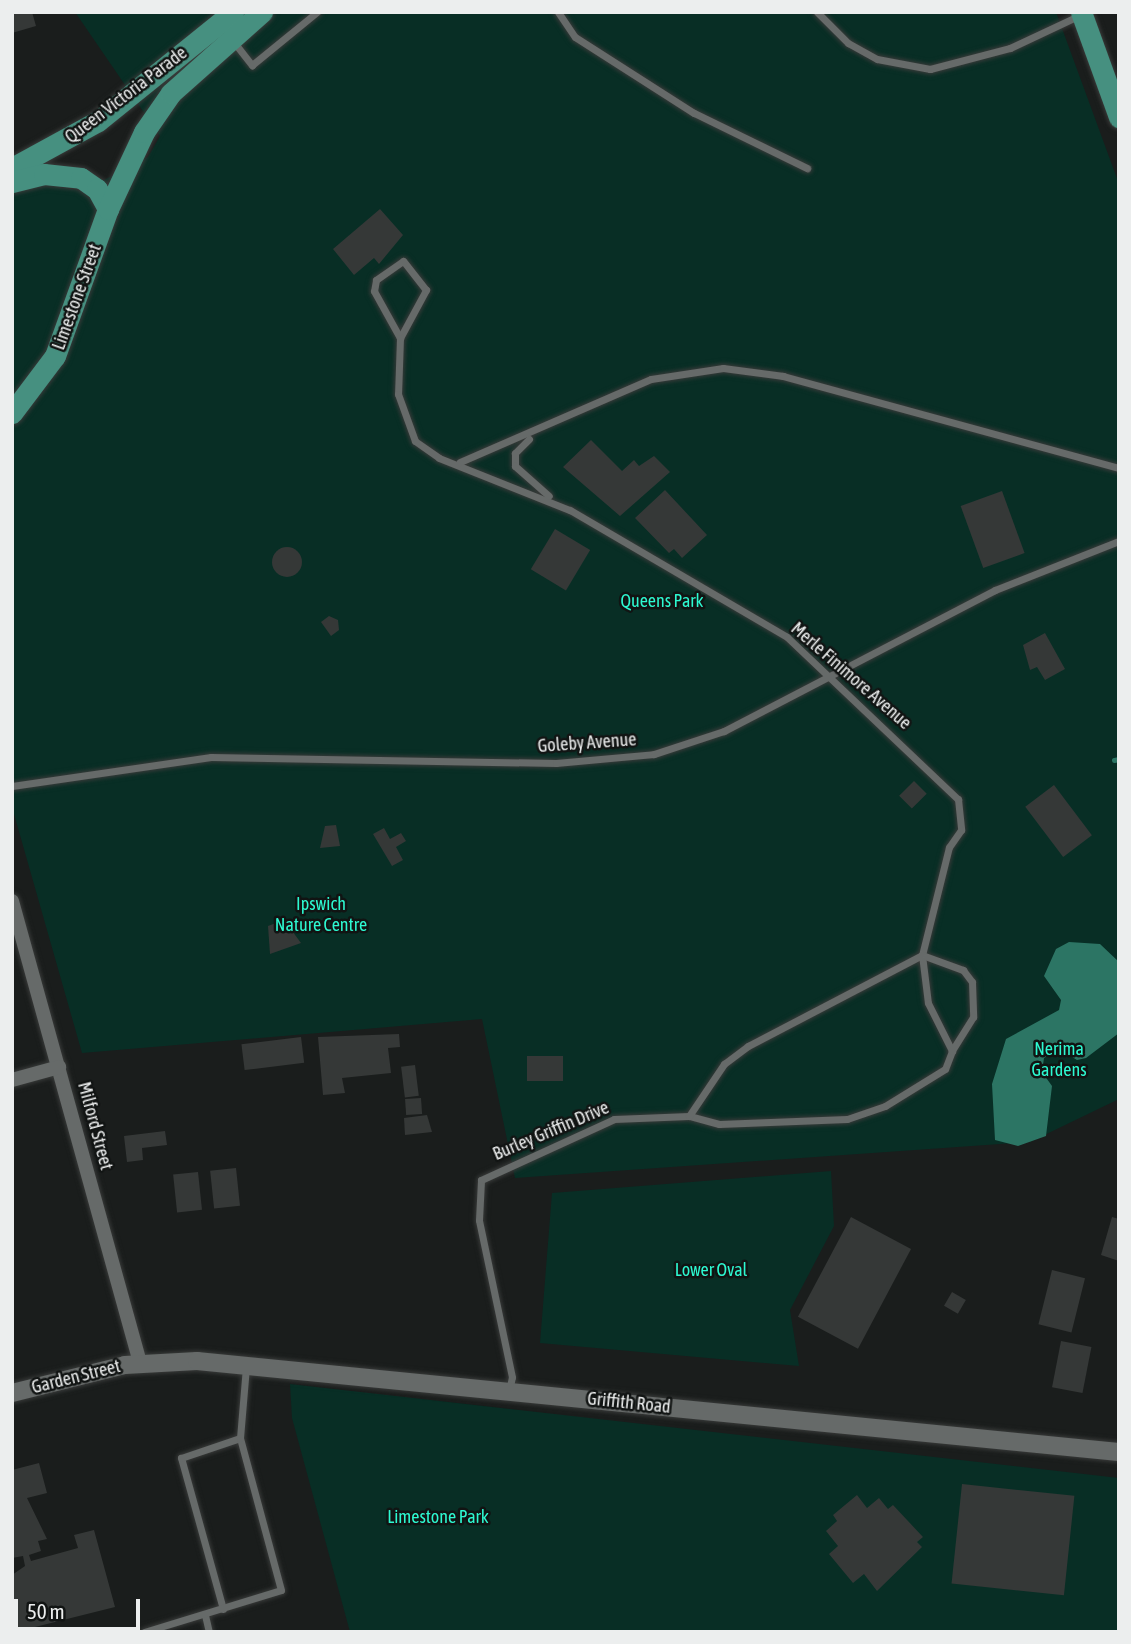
<!DOCTYPE html>
<style>
body{margin:0}
#map{position:relative;width:1131px;height:1644px;overflow:hidden;background:#1a1d1c;font-family:"Asap Condensed",sans-serif}
div>[style]{position:absolute}
.green>*{inset:0;background:#082e25}
.water>*{inset:0;background:#2c7564}
.stream>*{height:5px;margin:-2.5px;padding:0 2.5px;transform-origin:2.5px;border-radius:2.5px;background:#2c7564}
.building>*{inset:0;background:#353837;transform-origin:0 0}
.round{border-radius:50%}
.roads{filter:drop-shadow(0 0 2px #383a39) drop-shadow(0 0 2px #383a39)}
.service>*{height:7px;margin:-3.5px;padding:0 3.5px;transform-origin:3.5px;border-radius:3.5px;background:#666a69}
.minor>*{height:14px;margin:-7px;padding:0 7px;transform-origin:7px;border-radius:7px;background:#666a69}
.tertiary>*{height:18px;margin:-9px;padding:0 9px;transform-origin:9px;border-radius:9px;background:#666a69}
.primary>*{height:21px;margin:-10.5px;padding:0 10.5px;transform-origin:10.5px;border-radius:10.5px;background:#469080}
span{translate:-50% -50%;white-space:nowrap;text-align:center;line-height:1.15;-webkit-text-stroke:5px #111413;paint-order:stroke}
.street-label{font-size:18px;color:#eceeee}
.park-label{font-size:18px;color:#2df9d1}
.frame{position:absolute;inset:0;border:14px solid #eceeee;pointer-events:none}
.scale{position:absolute;left:14px;top:1599px;width:126px;height:32px;box-sizing:border-box;border:4px solid #eceeee;border-top:0;padding-left:9px;font-size:21px;line-height:24px;white-space:nowrap;color:#eceeee;-webkit-text-stroke:5px #111413;paint-order:stroke}
</style>
<div id="map">
<div class="green">
<div style="clip-path:polygon(75px 12px,1056px 12px,1119px 184px,1119px 1099px,1030px 1142px,515px 1178px,482px 1019px,82px 1053px,12px 807px,12px 193px,36px 183px,83px 191px,148px 157px,160px 136px)"></div>
<div style="clip-path:polygon(831px 1171px,834px 1226px,790px 1310px,799px 1366px,540px 1343px,552px 1193px)"></div>
<div style="clip-path:polygon(290px 1384px,1119px 1478px,1119px 1632px,350px 1632px,292px 1418px)"></div>
</div>
<div class="water">
<div style="clip-path:polygon(1069px 942px,1100px 944px,1119px 962px,1119px 1033px,1086px 1058px,1077px 1060px,1059px 1049px,1044px 1058px,1042px 1072px,1052px 1086px,1046px 1136px,1018px 1146px,995px 1140px,992px 1084px,1006px 1039px,1059px 1010px,1061px 1000px,1044px 976px,1056px 949px)"></div>
</div>
<div class="stream">
<div style="left:1114px;top:760px;width:5px;rotate:-11deg"></div>
</div>
<div class="building">
<div style="clip-path:polygon(12px 12px,32px 12px,36px 26px,12px 33px)"></div>
<div style="clip-path:polygon(380px 209px,403px 235px,379px 264px,374px 258px,354px 275px,333px 249px)"></div>
<div style="clip-path:polygon(591px 440px,622px 471px,634px 460px,639px 466px,654px 456px,670px 472px,620px 516px,563px 467px)"></div>
<div style="clip-path:polygon(665px 490px,707px 535px,682px 558px,674px 549px,669px 553px,635px 518px)"></div>
<div style="left:1002px;top:491px;width:66px;height:44px;rotate:70deg"></div>
<div style="left:555px;top:529px;width:41px;height:47px;rotate:31deg"></div>
<div class="round" style="left:272px;top:547px;width:30px;height:30px"></div>
<div style="clip-path:polygon(329px 616px,338px 620px,339px 630px,331px 636px,321px 622px)"></div>
<div style="clip-path:polygon(1045px 633px,1065px 669px,1045px 680px,1037px 667px,1030px 670px,1023px 645px)"></div>
<div style="left:914px;top:781px;width:18px;height:21px;rotate:45deg"></div>
<div style="left:1054px;top:785px;width:63px;height:36px;rotate:53deg"></div>
<div style="clip-path:polygon(336px 825px,340px 846px,320px 848px,325px 826px)"></div>
<div style="clip-path:polygon(384px 828px,390px 839px,401px 833px,406px 841px,396px 847px,403px 860px,392px 866px,373px 834px)"></div>
<div style="clip-path:polygon(284px 920px,301px 943px,270px 954px,268px 926px)"></div>
<div style="clip-path:polygon(399px 1034px,400px 1047px,388px 1048px,391px 1073px,342px 1078px,345px 1093px,323px 1095px,318px 1037px)"></div>
<div style="left:301px;top:1037px;width:26px;height:60px;rotate:83deg"></div>
<div style="left:527px;top:1056px;width:36px;height:25px"></div>
<div style="left:415px;top:1065px;width:31px;height:14px;rotate:83deg"></div>
<div style="left:421px;top:1098px;width:16px;height:16px;rotate:86deg"></div>
<div style="clip-path:polygon(427px 1115px,432px 1132px,405px 1135px,404px 1118px)"></div>
<div style="clip-path:polygon(165px 1131px,167px 1145px,142px 1148px,143px 1160px,127px 1162px,124px 1136px)"></div>
<div style="left:236px;top:1168px;width:38px;height:26px;rotate:84deg"></div>
<div style="left:198px;top:1172px;width:38px;height:25px;rotate:84deg"></div>
<div style="left:851px;top:1217px;width:68px;height:113px;rotate:28deg"></div>
<div style="clip-path:polygon(1112px 1217px,1119px 1219px,1119px 1261px,1101px 1255px)"></div>
<div style="left:1052px;top:1270px;width:34px;height:56px;rotate:14deg"></div>
<div style="left:952px;top:1292px;width:16px;height:16px;rotate:30deg"></div>
<div style="left:1061px;top:1341px;width:31px;height:47px;rotate:11deg"></div>
<div style="clip-path:polygon(39px 1463px,47px 1493px,27px 1498px,47px 1539px,38px 1541px,41px 1551px,29px 1555px,31px 1561px,78px 1548px,74px 1535px,94px 1530px,115px 1607px,15px 1632px,12px 1575px,25px 1566px,23px 1556px,12px 1558px,12px 1470px)"></div>
<div style="left:962px;top:1484px;width:113px;height:100px;rotate:6deg"></div>
<div style="clip-path:polygon(857px 1495px,867px 1508px,879px 1498px,888px 1509px,893px 1505px,923px 1537px,917px 1542px,922px 1547px,877px 1591px,864px 1574px,853px 1583px,829px 1554px,838px 1546px,826px 1531px,837px 1521px,833px 1515px)"></div>
</div>
<div class="roads">
<div class="service">
<div style="left:558px;top:12px;width:30px;rotate:56deg"></div>
<div style="left:575px;top:37px;width:141px;rotate:32.6deg"></div>
<div style="left:694px;top:113px;width:126px;rotate:26deg"></div>
<div style="left:817px;top:12px;width:44px;rotate:45deg"></div>
<div style="left:848px;top:43px;width:33px;rotate:29deg"></div>
<div style="left:877px;top:59px;width:54px;rotate:10.7deg"></div>
<div style="left:930px;top:69px;width:83px;rotate:-14.7deg"></div>
<div style="left:1010px;top:48px;width:75px;rotate:-25.2deg"></div>
<div style="left:233px;top:41px;width:31px;rotate:52deg"></div>
<div style="left:252px;top:65px;width:84px;rotate:-39.2deg"></div>
<div style="left:400px;top:338px;width:55px;rotate:-61.6deg"></div>
<div style="left:426px;top:290px;width:37px;rotate:-128deg"></div>
<div style="left:403px;top:261px;width:33px;rotate:145deg"></div>
<div style="left:376px;top:280px;width:11px;rotate:100deg"></div>
<div style="left:374px;top:291px;width:54px;rotate:61deg"></div>
<div style="left:400px;top:338px;width:56px;rotate:92deg"></div>
<div style="left:398px;top:394px;width:50px;rotate:70.1deg"></div>
<div style="left:415px;top:441px;width:29px;rotate:35deg"></div>
<div style="left:439px;top:458px;width:141px;rotate:21.7deg"></div>
<div style="left:570px;top:510px;width:251px;rotate:30.3deg"></div>
<div style="left:787px;top:637px;width:236px;rotate:43.5deg"></div>
<div style="left:958px;top:799px;width:31px;rotate:84deg"></div>
<div style="left:961px;top:830px;width:21px;rotate:125deg"></div>
<div style="left:949px;top:847px;width:111px;rotate:104deg"></div>
<div style="left:922px;top:955px;width:48px;rotate:82.9deg"></div>
<div style="left:928px;top:1003px;width:54px;rotate:63.4deg"></div>
<div style="left:952px;top:1051px;width:19px;rotate:111deg"></div>
<div style="left:945px;top:1069px;width:70px;rotate:148.3deg"></div>
<div style="left:885px;top:1106px;width:40px;rotate:161.1deg"></div>
<div style="left:847px;top:1119px;width:128px;rotate:177.8deg"></div>
<div style="left:719px;top:1124px;width:31px;rotate:-165deg"></div>
<div style="left:529px;top:439px;width:20px;rotate:135deg"></div>
<div style="left:515px;top:453px;width:13px;rotate:90deg"></div>
<div style="left:515px;top:466px;width:45px;rotate:41.4deg"></div>
<div style="left:460px;top:462px;width:208px;rotate:-23.5deg"></div>
<div style="left:651px;top:379px;width:73px;rotate:-8.7deg"></div>
<div style="left:723px;top:368px;width:61px;rotate:7.6deg"></div>
<div style="left:783px;top:376px;width:348px;rotate:15.3deg"></div>
<div style="left:12px;top:786px;width:201px;rotate:-8.3deg"></div>
<div style="left:211px;top:757px;width:345px;rotate:1deg"></div>
<div style="left:556px;top:763px;width:98px;rotate:-5.2deg"></div>
<div style="left:654px;top:754px;width:74px;rotate:-18.2deg"></div>
<div style="left:724px;top:731px;width:305px;rotate:-27.5deg"></div>
<div style="left:995px;top:590px;width:133px;rotate:-21.6deg"></div>
<div style="left:922px;top:955px;width:44px;rotate:20.1deg"></div>
<div style="left:963px;top:970px;width:15px;rotate:53deg"></div>
<div style="left:972px;top:982px;width:35px;rotate:88deg"></div>
<div style="left:973px;top:1017px;width:40px;rotate:122deg"></div>
<div style="left:509px;top:1391px;width:14px;rotate:-78deg"></div>
<div style="left:512px;top:1377px;width:160px;rotate:-101.9deg"></div>
<div style="left:479px;top:1220px;width:40px;rotate:-87.1deg"></div>
<div style="left:481px;top:1180px;width:146px;rotate:-24.6deg"></div>
<div style="left:614px;top:1119px;width:75px;rotate:-2.3deg"></div>
<div style="left:689px;top:1116px;width:63px;rotate:-56.1deg"></div>
<div style="left:724px;top:1064px;width:30px;rotate:-37deg"></div>
<div style="left:748px;top:1046px;width:196px;rotate:-27.6deg"></div>
<div style="left:223px;top:1609px;width:157px;rotate:-105.5deg"></div>
<div style="left:181px;top:1458px;width:62px;rotate:-18.7deg"></div>
<div style="left:205px;top:1615px;width:17px;rotate:77deg"></div>
<div style="left:144px;top:1632px;width:143px;rotate:-17deg"></div>
<div style="left:281px;top:1590px;width:157px;rotate:-105.1deg"></div>
<div style="left:240px;top:1438px;width:72px;rotate:-85.2deg"></div>
</div>
<div class="minor">
<div style="left:12px;top:901px;width:478px;rotate:74.5deg"></div>
<div style="left:12px;top:1080px;width:49px;rotate:-15.5deg"></div>
</div>
<div class="tertiary">
<div style="left:12px;top:1393px;width:116px;rotate:-13.9deg"></div>
<div style="left:125px;top:1365px;width:72px;rotate:-3.2deg"></div>
<div style="left:197px;top:1361px;width:926px;rotate:5.64deg"></div>
</div>
<div class="primary">
<div style="left:1081px;top:12px;width:112px;rotate:70.1deg"></div>
<div style="left:12px;top:168px;width:98px;rotate:-28.7deg"></div>
<div style="left:98px;top:121px;width:174px;rotate:-38.9deg"></div>
<div style="left:12px;top:182px;width:33px;rotate:-14deg"></div>
<div style="left:44px;top:174px;width:37px;rotate:6deg"></div>
<div style="left:81px;top:178px;width:19px;rotate:35deg"></div>
<div style="left:97px;top:189px;width:23px;rotate:61deg"></div>
<div style="left:12px;top:413px;width:71px;rotate:-53deg"></div>
<div style="left:55px;top:356px;width:156px;rotate:-70.2deg"></div>
<div style="left:108px;top:209px;width:85px;rotate:-64.9deg"></div>
<div style="left:144px;top:132px;width:47px;rotate:-55.3deg"></div>
<div style="left:171px;top:93px;width:122px;rotate:-41.7deg"></div>
</div>
</div>
<div class="street-label">
<span style="left:126px;top:95px;rotate:-37deg">Queen Victoria Parade</span>
<span style="left:77px;top:297px;rotate:-70deg">Limestone Street</span>
<span style="left:851px;top:676px;rotate:41deg">Merle Finimore Avenue</span>
<span style="left:587px;top:743px;rotate:-4deg">Goleby Avenue</span>
<span style="left:95px;top:1126px;rotate:75deg">Milford Street</span>
<span style="left:551px;top:1131px;rotate:-23deg">Burley Griffin Drive</span>
<span style="left:76px;top:1377px;rotate:-14deg">Garden Street</span>
<span style="left:629px;top:1403px;rotate:6deg">Griffith Road</span>
</div>
<div class="park-label">
<span style="left:662px;top:601px">Queens Park</span>
<span style="left:321px;top:915px">Ipswich<br>Nature Centre</span>
<span style="left:1059px;top:1060px">Nerima<br>Gardens</span>
<span style="left:711px;top:1270px">Lower Oval</span>
<span style="left:438px;top:1517px">Limestone Park</span>
</div>
<div class="frame"></div>
<div class="scale">50 m</div>
</div>
